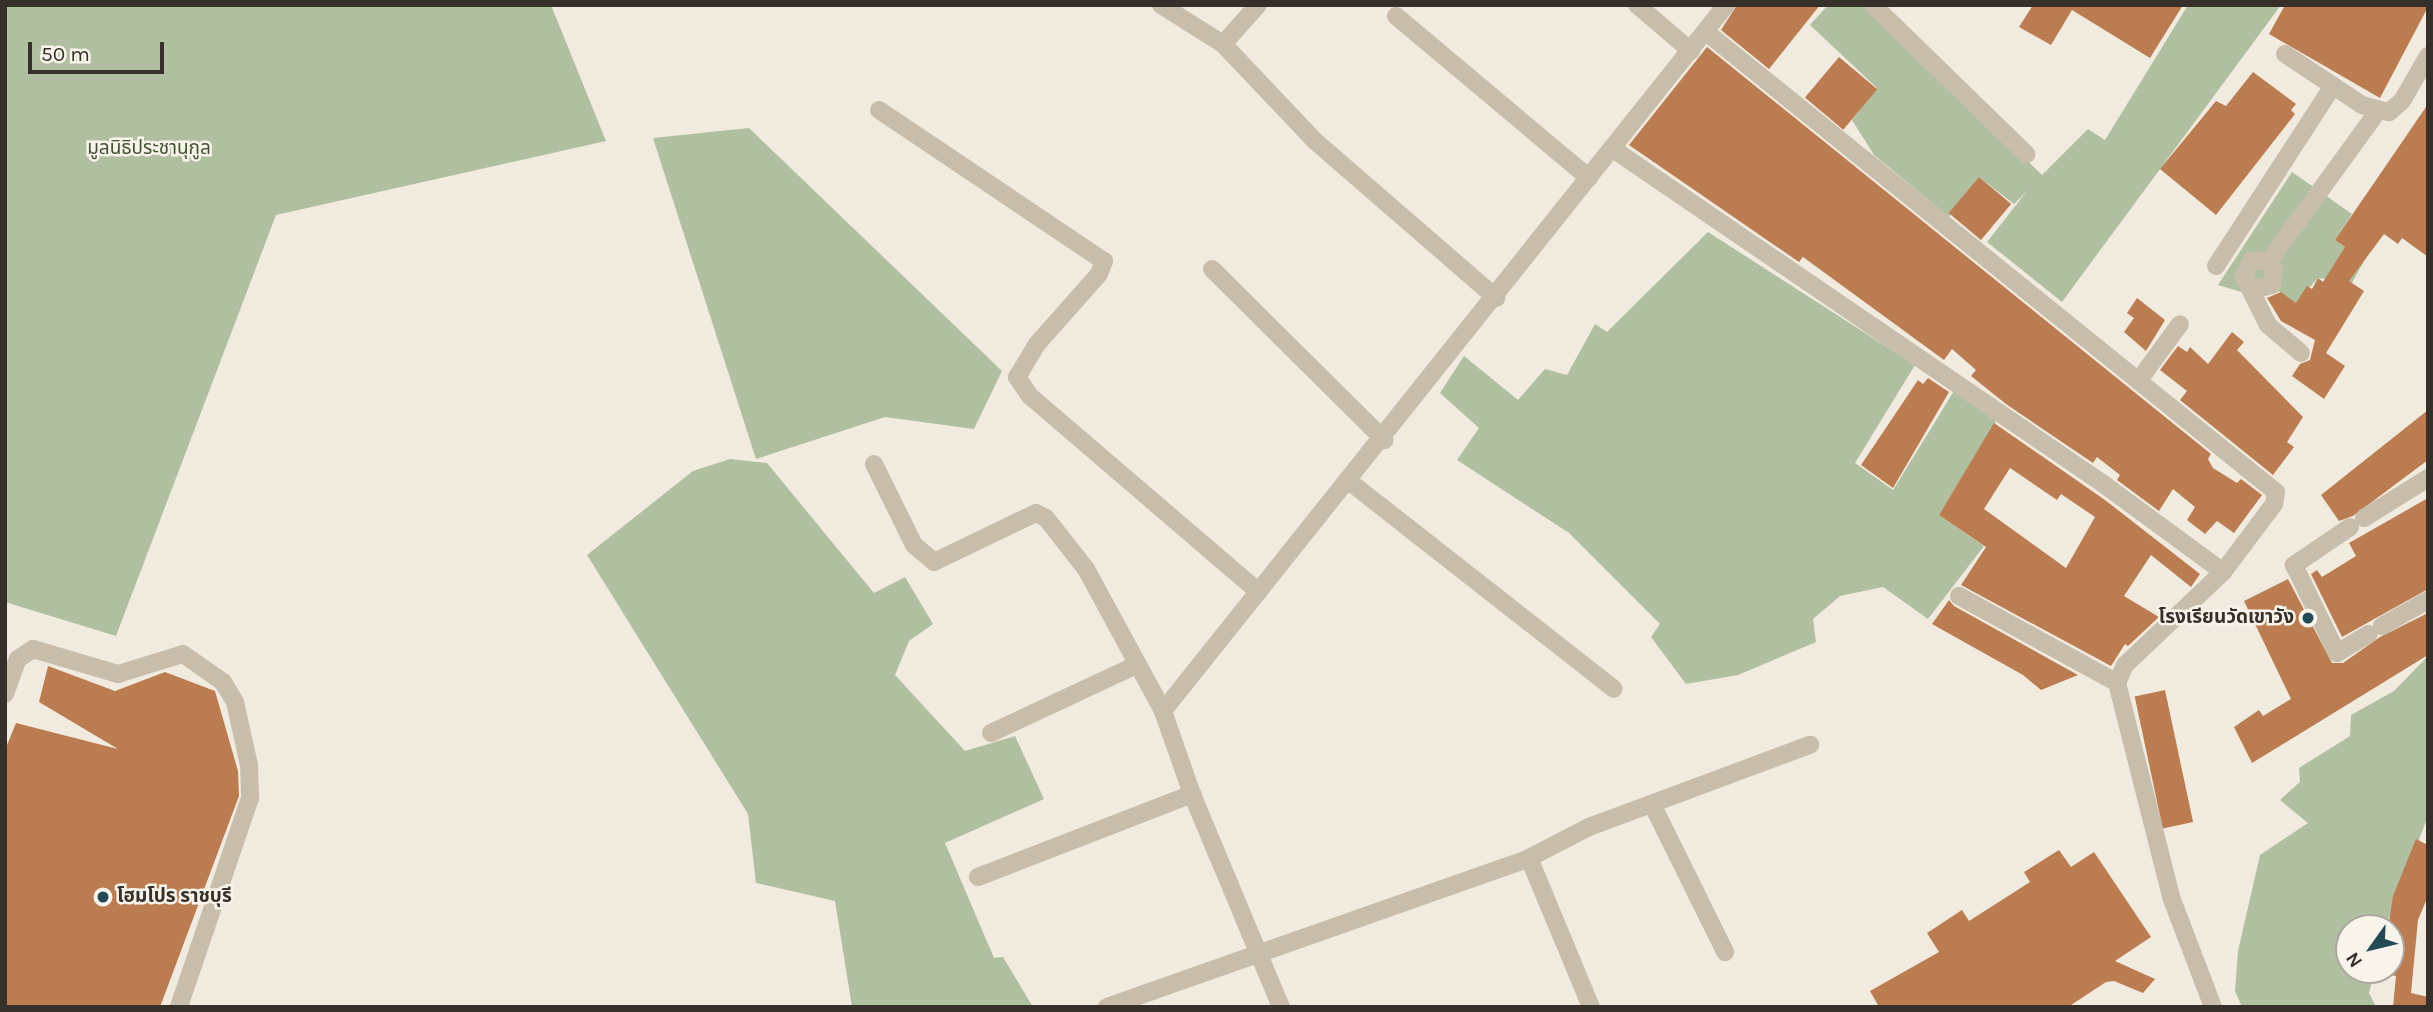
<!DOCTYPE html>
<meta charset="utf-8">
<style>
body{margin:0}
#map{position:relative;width:2433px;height:1012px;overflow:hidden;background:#f1ebdf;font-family:Karla,"Noto Sans Thai",sans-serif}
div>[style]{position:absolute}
.green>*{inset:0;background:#afbfa0}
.building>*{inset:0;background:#bc7c51;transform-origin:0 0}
.minor>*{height:18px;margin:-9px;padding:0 9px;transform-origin:9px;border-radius:9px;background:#c8bdab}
.dots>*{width:19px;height:19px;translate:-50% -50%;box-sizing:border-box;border:4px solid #f9f4eb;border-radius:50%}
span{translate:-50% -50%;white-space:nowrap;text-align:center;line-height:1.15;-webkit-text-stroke:5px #f9f4eb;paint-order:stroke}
.park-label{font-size:19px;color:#405330}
.poi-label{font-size:19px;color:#37302a;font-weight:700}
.right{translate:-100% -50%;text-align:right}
.left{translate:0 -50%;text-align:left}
.frame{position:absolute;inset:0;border:7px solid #37302a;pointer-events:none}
.north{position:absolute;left:2335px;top:914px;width:70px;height:70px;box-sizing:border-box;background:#f9f4eb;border:2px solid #aba69e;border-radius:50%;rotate:236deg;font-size:19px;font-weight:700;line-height:28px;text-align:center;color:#37302a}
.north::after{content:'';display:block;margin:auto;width:24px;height:32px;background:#234a55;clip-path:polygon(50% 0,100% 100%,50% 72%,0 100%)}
.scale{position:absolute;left:28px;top:42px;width:136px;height:32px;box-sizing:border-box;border:4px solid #37302a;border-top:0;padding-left:9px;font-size:21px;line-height:24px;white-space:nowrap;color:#37302a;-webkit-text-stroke:5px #f9f4eb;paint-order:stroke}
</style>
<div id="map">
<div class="green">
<div style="clip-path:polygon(5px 5px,551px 5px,606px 141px,276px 215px,116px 636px,5px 602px)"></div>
<div style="clip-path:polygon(1828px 5px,1867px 5px,2042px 175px,2088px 129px,2105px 140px,2188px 5px,2281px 5px,2062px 302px,1987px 242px,2027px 191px,2014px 204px,1979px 177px,1949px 217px,1874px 155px,1852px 120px,1877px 88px,1810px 25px)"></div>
<div style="clip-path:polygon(749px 128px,1002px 371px,974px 429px,885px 417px,756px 459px,653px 138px)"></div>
<div style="clip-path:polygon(2292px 172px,2352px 214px,2335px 240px,2364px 261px,2352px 283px,2318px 278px,2296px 303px,2274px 288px,2248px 294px,2218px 285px)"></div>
<div style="clip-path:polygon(1708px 232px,1915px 365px,1855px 463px,1893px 490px,1954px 391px,1996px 421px,1939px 515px,1984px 546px,1928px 619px,1883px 587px,1840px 596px,1813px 619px,1816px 642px,1738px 675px,1686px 684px,1651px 637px,1660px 624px,1569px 533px,1457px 460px,1479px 428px,1440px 393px,1464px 356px,1518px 400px,1545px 369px,1567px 375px,1595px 324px,1607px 332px)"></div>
<div style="clip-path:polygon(730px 459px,767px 463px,874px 593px,905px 577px,933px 624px,909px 641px,895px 675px,965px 751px,1015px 736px,1044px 799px,945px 843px,994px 958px,1003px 957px,1033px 1007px,852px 1007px,835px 901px,756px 883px,748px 814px,587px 555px,693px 471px)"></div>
<div style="clip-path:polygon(2428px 656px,2428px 816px,2385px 928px,2349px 928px,2349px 970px,2375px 970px,2369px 993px,2376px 1007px,2242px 1007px,2235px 991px,2238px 951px,2260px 855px,2308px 823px,2280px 800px,2300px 782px,2299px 768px,2350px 736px,2351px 715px,2394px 691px)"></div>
</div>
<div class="building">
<div style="clip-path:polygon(1737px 5px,1820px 5px,1769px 69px,1721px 30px)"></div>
<div style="clip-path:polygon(2033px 5px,2183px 5px,2150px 58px,2072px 10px,2051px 45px,2019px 27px)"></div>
<div style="clip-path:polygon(2285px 5px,2428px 5px,2428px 7px,2380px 98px,2269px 34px)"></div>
<div style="clip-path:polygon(1707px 47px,2211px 454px,2208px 459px,2213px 468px,2237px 483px,2241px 479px,2262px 495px,2234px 533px,2217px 521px,2205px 534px,2187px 520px,2195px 507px,2173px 489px,2159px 511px,2117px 480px,2120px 475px,2097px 457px,2093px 463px,2006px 404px,1971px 376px,1976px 370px,1952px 349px,1944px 360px,1803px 257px,1799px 262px,1629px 145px)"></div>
<div style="left:1839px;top:57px;width:50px;height:53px;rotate:40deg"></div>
<div style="clip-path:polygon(2253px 72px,2296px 104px,2291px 110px,2295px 114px,2216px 215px,2160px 169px,2216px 101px,2226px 106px)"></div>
<div style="clip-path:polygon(2428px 104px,2428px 257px,2402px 238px,2398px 244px,2384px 234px,2349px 281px,2364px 291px,2326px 353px,2345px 366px,2324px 399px,2292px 376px,2300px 364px,2310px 360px,2315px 340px,2281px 321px,2267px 298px,2281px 292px,2296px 303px,2307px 286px,2312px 289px,2318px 278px,2323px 282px,2345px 247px,2335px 240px)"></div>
<div style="left:1979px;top:177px;width:42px;height:47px;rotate:40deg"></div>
<div style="clip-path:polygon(2137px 298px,2165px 320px,2146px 351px,2124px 332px,2134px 318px,2127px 313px)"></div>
<div style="clip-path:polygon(2232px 332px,2244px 342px,2237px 350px,2303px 417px,2287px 442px,2294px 447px,2273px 475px,2180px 400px,2187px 391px,2160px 370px,2178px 346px,2187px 352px,2190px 347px,2208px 364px)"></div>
<div style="clip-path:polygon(1928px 378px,1949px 392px,1893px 488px,1861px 465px,1918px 380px,1923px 384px)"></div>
<div style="clip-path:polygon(2428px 410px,2428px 460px,2353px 516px,2339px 521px,2321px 495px)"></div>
<div style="clip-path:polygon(evenodd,1994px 423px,2105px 500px,2200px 574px,2191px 587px,2151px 555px,2124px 596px,2159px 617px,2128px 646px,2125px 644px,2111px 666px,1961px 585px,1986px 547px,1939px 515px,1994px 423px,2010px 468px,2057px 500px,2061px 494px,2095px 517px,2066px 568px,1984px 509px,2010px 468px)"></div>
<div style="clip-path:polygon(2428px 498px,2428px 589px,2342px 637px,2311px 574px,2317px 570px,2322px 577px,2356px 556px,2349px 543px)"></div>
<div style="clip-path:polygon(2288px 579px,2332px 663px,2343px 663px,2380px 637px,2428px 613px,2428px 655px,2252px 763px,2234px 727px,2259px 710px,2263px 716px,2291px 699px,2244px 601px)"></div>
<div style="clip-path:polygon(1949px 600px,1954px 606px,2078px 675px,2041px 690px,2023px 675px,1932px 624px)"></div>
<div style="clip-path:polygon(48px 666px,115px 691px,165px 672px,215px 691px,238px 771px,239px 796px,160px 1007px,5px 1007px,5px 750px,16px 723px,118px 749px,39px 702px)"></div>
<div style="left:2165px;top:690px;width:135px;height:31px;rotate:78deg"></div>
<div style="clip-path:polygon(2416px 839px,2428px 845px,2428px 896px,2418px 920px,2411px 993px,2428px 997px,2428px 1007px,2393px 1007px,2396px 976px,2391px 975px,2388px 928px,2393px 896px)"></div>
<div style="clip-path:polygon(2059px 850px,2071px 867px,2094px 852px,2151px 937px,2115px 961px,2155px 979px,2143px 993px,2114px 981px,2106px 982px,2068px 1007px,1879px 1007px,1870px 991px,1939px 952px,1927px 933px,1962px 910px,1969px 921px,2030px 882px,2024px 872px)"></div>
</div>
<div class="minor">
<div style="left:1161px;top:5px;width:73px;rotate:32.2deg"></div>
<div style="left:1223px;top:44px;width:134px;rotate:46.5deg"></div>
<div style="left:1315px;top:141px;width:240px;rotate:40.9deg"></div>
<div style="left:1637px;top:5px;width:71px;rotate:40.4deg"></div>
<div style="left:1873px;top:5px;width:214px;rotate:44.2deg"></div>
<div style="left:1396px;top:16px;width:252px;rotate:40deg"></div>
<div style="left:1706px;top:32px;width:732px;rotate:38.9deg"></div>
<div style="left:2276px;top:492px;width:12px;rotate:99deg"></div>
<div style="left:2274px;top:504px;width:85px;rotate:126.9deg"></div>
<div style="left:2223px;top:572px;width:135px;rotate:136.5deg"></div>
<div style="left:2125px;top:665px;width:20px;rotate:114deg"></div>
<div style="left:2117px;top:683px;width:221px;rotate:75.8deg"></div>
<div style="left:2171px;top:897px;width:118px;rotate:69.1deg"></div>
<div style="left:1223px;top:44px;width:52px;rotate:-48.1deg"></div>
<div style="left:2285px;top:54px;width:92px;rotate:33.5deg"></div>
<div style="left:2362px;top:105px;width:28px;rotate:15deg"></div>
<div style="left:2389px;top:112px;width:17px;rotate:-40deg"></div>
<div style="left:2402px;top:101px;width:52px;rotate:-60deg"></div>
<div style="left:879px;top:110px;width:271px;rotate:33.9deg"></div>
<div style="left:1104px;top:261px;width:14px;rotate:111deg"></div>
<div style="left:1099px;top:274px;width:94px;rotate:131.5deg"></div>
<div style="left:1037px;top:344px;width:39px;rotate:121deg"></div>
<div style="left:1017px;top:377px;width:23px;rotate:56deg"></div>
<div style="left:1030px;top:396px;width:301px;rotate:40.6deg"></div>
<div style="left:1613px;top:149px;width:592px;rotate:34.33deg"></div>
<div style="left:2102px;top:483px;width:150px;rotate:36.3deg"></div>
<div style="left:2269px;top:261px;width:185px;rotate:-54deg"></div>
<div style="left:2216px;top:266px;width:215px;rotate:-57deg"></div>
<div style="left:1212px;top:269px;width:243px;rotate:44.8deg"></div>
<div style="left:2253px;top:290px;width:20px;rotate:-15deg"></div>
<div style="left:2272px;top:285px;width:16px;rotate:-83deg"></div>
<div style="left:2274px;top:269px;width:9px;rotate:-122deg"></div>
<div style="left:2269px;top:261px;width:18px;rotate:180deg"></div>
<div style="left:2251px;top:261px;width:17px;rotate:114deg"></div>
<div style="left:2244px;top:277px;width:54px;rotate:63.4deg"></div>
<div style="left:2268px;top:325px;width:43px;rotate:40.3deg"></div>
<div style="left:2139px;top:380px;width:69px;rotate:-53.8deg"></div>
<div style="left:874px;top:464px;width:90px;rotate:63.7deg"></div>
<div style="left:914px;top:545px;width:26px;rotate:40deg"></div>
<div style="left:934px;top:562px;width:113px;rotate:-25.7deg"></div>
<div style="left:1036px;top:513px;width:11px;rotate:27deg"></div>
<div style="left:1046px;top:518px;width:65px;rotate:51.9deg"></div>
<div style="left:1086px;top:569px;width:162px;rotate:61.5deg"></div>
<div style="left:1350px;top:482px;width:335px;rotate:38.1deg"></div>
<div style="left:2364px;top:518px;width:75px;rotate:-32deg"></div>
<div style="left:2350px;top:527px;width:68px;rotate:145.8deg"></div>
<div style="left:2294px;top:565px;width:98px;rotate:64deg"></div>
<div style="left:2337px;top:653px;width:37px;rotate:-31deg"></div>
<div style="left:1959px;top:596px;width:180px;rotate:28.8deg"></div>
<div style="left:2382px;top:626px;width:53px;rotate:-29.5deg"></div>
<div style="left:5px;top:694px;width:37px;rotate:-70deg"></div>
<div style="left:18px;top:659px;width:18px;rotate:-34deg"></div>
<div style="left:33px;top:649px;width:89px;rotate:16.4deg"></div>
<div style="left:118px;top:674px;width:68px;rotate:-17.1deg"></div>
<div style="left:183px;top:654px;width:49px;rotate:35deg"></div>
<div style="left:223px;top:682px;width:23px;rotate:59deg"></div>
<div style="left:235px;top:702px;width:65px;rotate:77.5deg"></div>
<div style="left:249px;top:765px;width:33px;rotate:88deg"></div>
<div style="left:250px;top:798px;width:221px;rotate:108.8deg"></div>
<div style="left:991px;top:733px;width:162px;rotate:-25.1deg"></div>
<div style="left:1653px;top:806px;width:163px;rotate:63.7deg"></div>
<div style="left:1529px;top:858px;width:161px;rotate:67.4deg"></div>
<div style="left:978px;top:877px;width:230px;rotate:-21.2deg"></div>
<div style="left:1107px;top:1007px;width:448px;rotate:-19.4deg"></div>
<div style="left:1529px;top:858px;width:68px;rotate:-27.3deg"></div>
<div style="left:1589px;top:827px;width:236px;rotate:-20.4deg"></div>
<div style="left:1281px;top:1007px;width:231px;rotate:-112.7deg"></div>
<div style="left:1192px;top:794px;width:88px;rotate:-109.3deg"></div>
<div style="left:1163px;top:711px;width:903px;rotate:-51.43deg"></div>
</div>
<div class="dots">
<div style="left:2308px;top:618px;background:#234a55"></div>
<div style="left:103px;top:897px;background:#234a55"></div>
</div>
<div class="park-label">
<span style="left:149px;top:149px">มูลนิธิประชานุกูล</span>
</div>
<div class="poi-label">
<span class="right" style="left:2294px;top:618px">โรงเรียนวัดเขาวัง</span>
<span class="left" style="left:117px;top:897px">โฮมโปร ราชบุรี</span>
</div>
<div class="frame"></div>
<div class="north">N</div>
<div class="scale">50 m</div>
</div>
